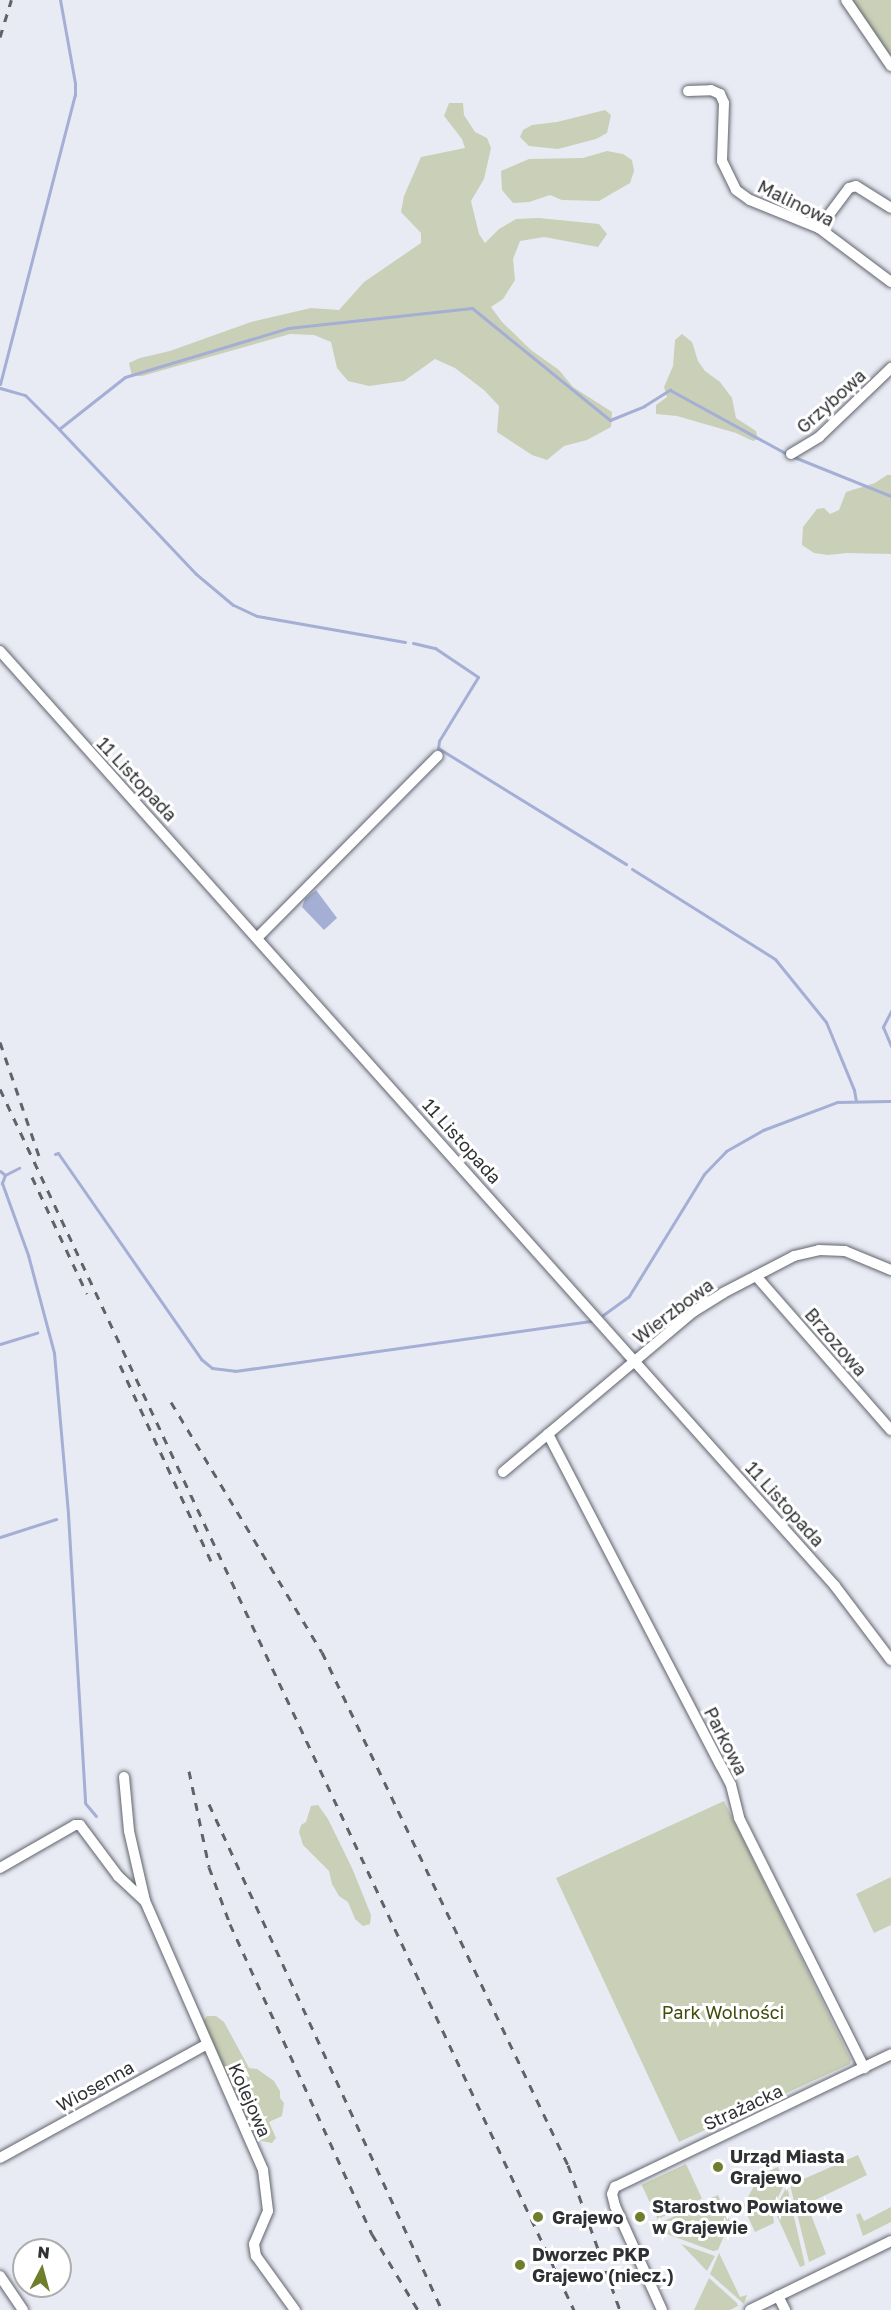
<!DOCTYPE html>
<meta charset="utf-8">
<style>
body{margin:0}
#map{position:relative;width:891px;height:2310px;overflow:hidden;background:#e8ebf4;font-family:"Golos Text",sans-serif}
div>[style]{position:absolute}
.green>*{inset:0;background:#c9d0b7;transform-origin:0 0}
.water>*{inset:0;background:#a5aed4}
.stream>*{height:3px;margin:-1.5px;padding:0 1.5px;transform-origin:1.5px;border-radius:1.5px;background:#a5aed4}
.roads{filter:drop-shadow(0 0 2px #62646c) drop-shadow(0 0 2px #62646c)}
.minor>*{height:10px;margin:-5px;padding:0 5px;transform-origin:5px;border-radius:5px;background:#fff}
.rail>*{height:3px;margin-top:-1.5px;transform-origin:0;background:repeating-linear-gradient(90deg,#616267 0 8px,transparent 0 16px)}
.dots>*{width:16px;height:16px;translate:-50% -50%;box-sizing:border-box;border:3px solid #fff;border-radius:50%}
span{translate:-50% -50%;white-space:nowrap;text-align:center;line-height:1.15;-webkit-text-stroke:6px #fff;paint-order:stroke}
.street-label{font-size:18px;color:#303134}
.park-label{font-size:18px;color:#414c0d}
.poi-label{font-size:18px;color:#303134;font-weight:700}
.left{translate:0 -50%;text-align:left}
.north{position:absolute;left:12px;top:2238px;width:60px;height:60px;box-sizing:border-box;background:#fff;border:2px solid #acadae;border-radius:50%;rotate:6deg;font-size:16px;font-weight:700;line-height:24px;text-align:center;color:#303134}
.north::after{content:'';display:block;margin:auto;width:21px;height:27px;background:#6e7e2d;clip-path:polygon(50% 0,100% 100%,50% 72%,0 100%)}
</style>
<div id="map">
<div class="green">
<div style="clip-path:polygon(852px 0,891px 0,891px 56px,881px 43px)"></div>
<div style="clip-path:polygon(449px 103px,463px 103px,464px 115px,475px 132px,487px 138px,491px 148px,484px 179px,471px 201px,479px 234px,485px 243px,499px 229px,516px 219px,539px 218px,599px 224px,607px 234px,598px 247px,544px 237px,520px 241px,513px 259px,515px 280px,503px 299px,491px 307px,502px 322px,531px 350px,559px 370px,573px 387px,612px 412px,611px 427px,587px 440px,564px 446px,547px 460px,532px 455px,497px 432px,499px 406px,484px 390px,455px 368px,435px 359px,404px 381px,369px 386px,348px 381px,337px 368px,331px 342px,314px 335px,290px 334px,142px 376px,132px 376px,129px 363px,140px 358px,170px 351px,251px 322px,311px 308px,339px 310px,364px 282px,421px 243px,421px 233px,401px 212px,404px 196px,421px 157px,465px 148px,462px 139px,444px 116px)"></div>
<div style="clip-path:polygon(605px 110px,611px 115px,607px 133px,596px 139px,558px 149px,529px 146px,520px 137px,523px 130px,532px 125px,557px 122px)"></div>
<div style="clip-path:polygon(607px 151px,623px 154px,632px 160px,634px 171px,630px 183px,599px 201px,562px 200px,550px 195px,529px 202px,513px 203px,502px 190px,501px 171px,529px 159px,583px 158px)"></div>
<div style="clip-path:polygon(682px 334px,692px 342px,698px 361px,705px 371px,720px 382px,732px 398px,736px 418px,756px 431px,758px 439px,753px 441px,736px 433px,677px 416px,656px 414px,656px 405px,667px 397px,664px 387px,673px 366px,675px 340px)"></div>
<div style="clip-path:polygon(887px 475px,891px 475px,891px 554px,847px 553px,828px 555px,814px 553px,802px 545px,803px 527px,817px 509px,824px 508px,830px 514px,839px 510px,846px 492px,875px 483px)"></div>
<div style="clip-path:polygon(724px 1801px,851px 2060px,850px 2064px,679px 2142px,556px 1878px)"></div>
<div style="clip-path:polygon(318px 1805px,328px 1819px,352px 1868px,371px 1915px,370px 1924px,363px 1926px,355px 1919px,348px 1902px,339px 1896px,332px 1884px,329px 1871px,303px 1845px,299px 1832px,301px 1825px,306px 1822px,311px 1806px)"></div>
<div style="clip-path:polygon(891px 1877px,891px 1925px,874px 1933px,856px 1894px)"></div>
<div style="clip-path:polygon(207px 2016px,216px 2016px,224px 2022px,249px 2068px,257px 2069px,274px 2081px,280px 2091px,280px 2098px,284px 2103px,282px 2116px,269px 2122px,276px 2138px,272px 2143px,256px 2140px,247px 2124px,206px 2031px,203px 2022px)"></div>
<div style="clip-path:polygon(858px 2155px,867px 2175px,807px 2204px,826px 2254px,809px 2262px,790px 2185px)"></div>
<div style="left:686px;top:2164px;width:38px;height:49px;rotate:65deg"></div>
<div style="clip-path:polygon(778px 2167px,785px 2183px,772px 2209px,774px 2223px,755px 2232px,743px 2206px,760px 2175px)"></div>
<div style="clip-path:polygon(787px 2186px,805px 2265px,800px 2267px,777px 2216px,777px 2205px)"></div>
<div style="clip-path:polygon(718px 2195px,730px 2222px,718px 2250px,713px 2251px,664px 2233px,660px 2223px)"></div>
<div style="clip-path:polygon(891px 2207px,891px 2222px,863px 2236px,856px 2215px,860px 2213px,864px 2221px)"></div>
<div style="clip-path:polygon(681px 2244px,715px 2256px,707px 2271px)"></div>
<div style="clip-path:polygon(719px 2253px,740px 2297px,747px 2295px,744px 2304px,710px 2274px)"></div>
<div style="clip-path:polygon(709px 2278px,737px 2303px,738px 2306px,730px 2310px,694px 2310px)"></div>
</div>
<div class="water">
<div style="clip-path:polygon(316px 890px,337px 918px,324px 930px,302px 907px,305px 899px)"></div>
</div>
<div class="stream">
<div style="left:0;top:384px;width:299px;rotate:-75.5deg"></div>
<div style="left:75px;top:95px;width:12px;rotate:-90deg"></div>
<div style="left:75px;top:83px;width:84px;rotate:-100.2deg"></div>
<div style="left:0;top:388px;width:26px;rotate:16deg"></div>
<div style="left:25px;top:395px;width:48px;rotate:45deg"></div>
<div style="left:794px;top:457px;width:105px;rotate:21.9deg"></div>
<div style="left:405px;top:642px;width:150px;rotate:-170deg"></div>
<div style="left:257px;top:616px;width:26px;rotate:-155deg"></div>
<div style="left:233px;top:605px;width:48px;rotate:-140deg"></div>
<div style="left:196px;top:574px;width:199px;rotate:-133.4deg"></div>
<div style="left:59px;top:429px;width:84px;rotate:-38.2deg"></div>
<div style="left:125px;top:377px;width:170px;rotate:-16.7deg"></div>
<div style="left:288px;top:328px;width:185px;rotate:-6.2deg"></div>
<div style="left:472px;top:308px;width:178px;rotate:39.1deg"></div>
<div style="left:610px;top:420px;width:37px;rotate:-22deg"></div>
<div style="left:644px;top:406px;width:31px;rotate:-32deg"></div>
<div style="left:670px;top:390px;width:131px;rotate:28.7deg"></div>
<div style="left:413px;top:643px;width:23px;rotate:13deg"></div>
<div style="left:435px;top:648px;width:52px;rotate:34deg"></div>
<div style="left:478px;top:677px;width:75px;rotate:121.4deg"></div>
<div style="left:439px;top:741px;width:7px;rotate:98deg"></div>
<div style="left:438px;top:748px;width:221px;rotate:31.7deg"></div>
<div style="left:632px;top:869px;width:169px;rotate:32.2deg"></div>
<div style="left:775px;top:959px;width:81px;rotate:51deg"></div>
<div style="left:826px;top:1022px;width:74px;rotate:67.6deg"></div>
<div style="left:854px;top:1090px;width:11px;rotate:80deg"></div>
<div style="left:891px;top:1011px;width:18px;rotate:117deg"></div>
<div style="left:883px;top:1027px;width:21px;rotate:67deg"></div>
<div style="left:55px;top:1154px;width:3px;rotate:-18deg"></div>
<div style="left:58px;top:1153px;width:251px;rotate:55.2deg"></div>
<div style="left:201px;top:1359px;width:14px;rotate:39deg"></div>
<div style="left:212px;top:1368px;width:23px;rotate:7deg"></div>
<div style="left:235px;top:1371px;width:361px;rotate:-8deg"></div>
<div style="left:0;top:1171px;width:6px;rotate:39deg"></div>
<div style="left:5px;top:1175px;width:9px;rotate:111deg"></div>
<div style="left:2px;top:1183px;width:77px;rotate:70.1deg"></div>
<div style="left:28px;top:1255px;width:101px;rotate:75.1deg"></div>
<div style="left:54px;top:1353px;width:162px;rotate:85deg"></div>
<div style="left:68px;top:1514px;width:289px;rotate:86.6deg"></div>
<div style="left:85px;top:1803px;width:17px;rotate:50deg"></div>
<div style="left:5px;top:1175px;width:16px;rotate:-27deg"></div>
<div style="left:603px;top:1315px;width:32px;rotate:-36deg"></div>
<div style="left:629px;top:1296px;width:143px;rotate:-58.4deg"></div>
<div style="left:704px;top:1174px;width:32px;rotate:-46deg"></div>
<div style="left:726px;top:1151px;width:43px;rotate:-29.6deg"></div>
<div style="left:763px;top:1130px;width:79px;rotate:-20.7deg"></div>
<div style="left:837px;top:1102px;width:54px;rotate:-1.1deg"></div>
<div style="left:0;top:1344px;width:39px;rotate:-17deg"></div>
<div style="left:0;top:1537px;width:59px;rotate:-17.8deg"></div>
</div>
<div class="roads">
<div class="minor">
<div style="left:846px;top:0;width:80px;rotate:55.7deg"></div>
<div style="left:688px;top:91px;width:23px;rotate:-2deg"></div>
<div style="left:711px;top:90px;width:10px;rotate:24deg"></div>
<div style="left:720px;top:94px;width:10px;rotate:66deg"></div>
<div style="left:724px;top:103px;width:58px;rotate:92deg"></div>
<div style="left:722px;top:161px;width:32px;rotate:64deg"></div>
<div style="left:736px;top:190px;width:17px;rotate:36deg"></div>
<div style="left:750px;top:200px;width:74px;rotate:22.1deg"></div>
<div style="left:819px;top:228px;width:90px;rotate:36.9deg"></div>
<div style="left:819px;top:228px;width:50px;rotate:-53.1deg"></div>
<div style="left:849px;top:188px;width:7px;rotate:-16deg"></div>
<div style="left:856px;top:186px;width:41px;rotate:32.2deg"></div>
<div style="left:791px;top:454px;width:33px;rotate:-31deg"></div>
<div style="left:819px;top:437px;width:100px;rotate:-43.8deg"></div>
<div style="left:0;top:651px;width:1254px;rotate:48.23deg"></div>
<div style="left:835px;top:1586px;width:93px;rotate:52.9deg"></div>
<div style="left:258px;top:937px;width:255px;rotate:-45.2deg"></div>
<div style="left:756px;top:1276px;width:205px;rotate:48.8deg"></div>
<div style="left:548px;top:1434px;width:374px;rotate:62.5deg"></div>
<div style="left:721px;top:1766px;width:21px;rotate:62deg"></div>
<div style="left:731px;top:1785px;width:34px;rotate:76deg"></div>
<div style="left:739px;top:1818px;width:280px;rotate:63.4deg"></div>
<div style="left:503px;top:1472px;width:248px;rotate:-40.1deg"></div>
<div style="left:693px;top:1312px;width:36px;rotate:-32deg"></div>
<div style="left:723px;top:1293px;width:80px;rotate:-27.5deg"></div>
<div style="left:794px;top:1256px;width:26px;rotate:-13deg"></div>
<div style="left:819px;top:1250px;width:26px;rotate:2deg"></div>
<div style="left:845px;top:1251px;width:50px;rotate:22.4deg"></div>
<div style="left:124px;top:1777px;width:54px;rotate:84.7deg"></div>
<div style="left:129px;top:1831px;width:72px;rotate:77.1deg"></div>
<div style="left:145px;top:1901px;width:294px;rotate:66.3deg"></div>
<div style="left:263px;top:2170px;width:41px;rotate:83deg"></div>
<div style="left:268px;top:2211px;width:36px;rotate:113deg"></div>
<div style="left:254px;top:2244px;width:12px;rotate:81deg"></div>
<div style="left:256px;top:2256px;width:67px;rotate:54.2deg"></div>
<div style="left:0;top:1868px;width:86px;rotate:-29.8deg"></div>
<div style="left:75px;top:1825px;width:5px"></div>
<div style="left:80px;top:1825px;width:64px;rotate:53.3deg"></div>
<div style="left:118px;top:1876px;width:37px;rotate:43deg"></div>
<div style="left:0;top:2158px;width:236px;rotate:-28.8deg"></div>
<div style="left:0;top:2276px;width:41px;rotate:55.9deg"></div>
<div style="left:778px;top:2296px;width:16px;rotate:63deg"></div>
<div style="left:662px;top:2310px;width:114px;rotate:-114.3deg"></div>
<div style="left:615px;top:2206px;width:12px;rotate:-104deg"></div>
<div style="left:612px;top:2194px;width:8px;rotate:-67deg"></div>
<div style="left:615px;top:2187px;width:306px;rotate:-25.7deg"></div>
<div style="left:750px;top:2310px;width:157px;rotate:-26.1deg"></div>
</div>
</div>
<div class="rail">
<div style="left:0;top:37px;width:39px;rotate:-73deg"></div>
<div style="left:0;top:1042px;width:120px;rotate:71.1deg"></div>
<div style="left:0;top:1089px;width:1349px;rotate:64.82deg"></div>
<div style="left:32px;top:1177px;width:129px;rotate:64.8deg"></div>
<div style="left:120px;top:1365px;width:216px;rotate:65.1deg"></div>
<div style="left:171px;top:1402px;width:292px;rotate:58.9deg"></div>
<div style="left:322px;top:1652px;width:569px;rotate:64.38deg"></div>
<div style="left:568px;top:2165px;width:154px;rotate:70.3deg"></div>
<div style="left:189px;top:1771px;width:98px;rotate:78.2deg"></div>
<div style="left:209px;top:1867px;width:61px;rotate:69.8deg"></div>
<div style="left:230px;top:1924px;width:341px;rotate:65.4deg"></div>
<div style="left:372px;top:2234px;width:89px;rotate:58.8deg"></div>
<div style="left:209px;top:1804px;width:557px;rotate:65.28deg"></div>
</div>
<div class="dots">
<div style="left:718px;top:2167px;background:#6e7e2d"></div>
<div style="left:538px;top:2217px;background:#6e7e2d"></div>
<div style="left:640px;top:2217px;background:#6e7e2d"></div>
<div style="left:520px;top:2265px;background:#6e7e2d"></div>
</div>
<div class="street-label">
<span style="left:796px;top:203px;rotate:26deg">Malinowa</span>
<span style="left:831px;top:401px;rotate:-42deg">Grzybowa</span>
<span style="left:137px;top:779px;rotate:47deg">11 Listopada</span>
<span style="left:462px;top:1141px;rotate:48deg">11 Listopada</span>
<span style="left:673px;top:1311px;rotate:-37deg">Wierzbowa</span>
<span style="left:836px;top:1342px;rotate:49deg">Brzozowa</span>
<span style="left:785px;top:1504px;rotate:48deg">11 Listopada</span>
<span style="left:726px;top:1741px;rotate:63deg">Parkowa</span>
<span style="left:95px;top:2086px;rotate:-29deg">Wiosenna</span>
<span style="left:250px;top:2100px;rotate:66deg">Kolejowa</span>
<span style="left:743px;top:2107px;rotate:-25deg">Strażacka</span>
</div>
<div class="park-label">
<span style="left:723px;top:2012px">Park Wolności</span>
</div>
<div class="poi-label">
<span class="left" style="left:730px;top:2167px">Urząd Miasta<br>Grajewo</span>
<span class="left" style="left:652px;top:2217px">Starostwo Powiatowe<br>w Grajewie</span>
<span class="left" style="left:552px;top:2217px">Grajewo</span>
<span class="left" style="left:532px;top:2265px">Dworzec PKP<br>Grajewo (niecz.)</span>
</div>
<div class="north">N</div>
</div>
